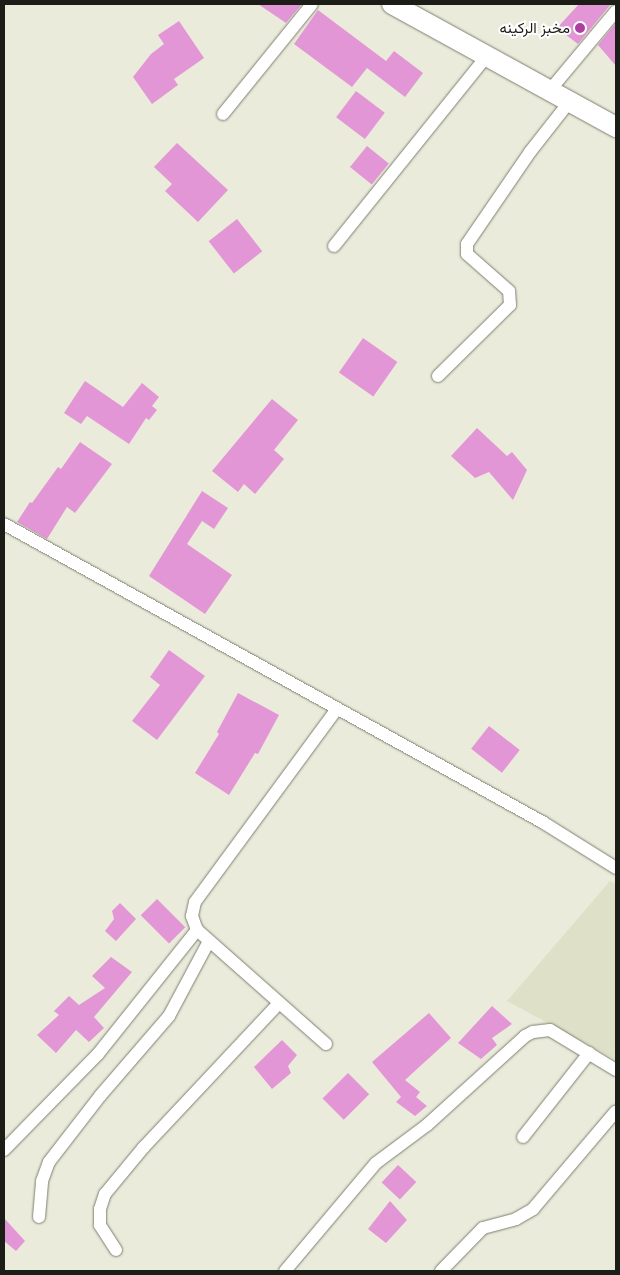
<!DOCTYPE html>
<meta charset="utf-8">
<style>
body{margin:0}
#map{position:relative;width:620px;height:1275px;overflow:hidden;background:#eaebda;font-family:Quicksand,Vazirmatn,sans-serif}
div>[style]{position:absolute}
.built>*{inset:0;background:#dfe0c8}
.building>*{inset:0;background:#e396d6;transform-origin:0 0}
.roads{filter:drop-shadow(0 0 1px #7e7f70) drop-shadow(0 0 1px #7e7f70)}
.minor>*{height:12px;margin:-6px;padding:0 6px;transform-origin:6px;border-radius:6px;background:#fff}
.primary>*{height:20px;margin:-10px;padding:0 10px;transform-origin:10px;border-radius:10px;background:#fff}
.dots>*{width:14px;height:14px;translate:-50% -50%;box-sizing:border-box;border:2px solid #fff;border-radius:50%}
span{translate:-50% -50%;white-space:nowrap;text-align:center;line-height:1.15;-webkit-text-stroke:4px #fff;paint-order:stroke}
.poi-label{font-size:15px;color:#1d1d17}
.right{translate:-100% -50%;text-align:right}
.frame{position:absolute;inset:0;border:5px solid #1d1d17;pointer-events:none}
</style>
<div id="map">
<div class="built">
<div style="clip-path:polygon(610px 881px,616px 884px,616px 1060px,507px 1001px)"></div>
</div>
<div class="building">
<div style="clip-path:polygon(258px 4px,302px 4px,286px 23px)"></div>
<div style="clip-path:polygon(579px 4px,610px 5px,578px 44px,557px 28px)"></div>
<div style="clip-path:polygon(318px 10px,386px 61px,394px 51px,423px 73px,405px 97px,367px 68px,352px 87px,294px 44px)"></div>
<div style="clip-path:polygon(179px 21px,204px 58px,174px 79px,178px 85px,152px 104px,133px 77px,151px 54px,164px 44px,158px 35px)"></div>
<div style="clip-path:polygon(616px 23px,616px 66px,598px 45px)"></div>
<div style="left:356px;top:91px;width:36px;height:33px;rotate:37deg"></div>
<div style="clip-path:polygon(177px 143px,228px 190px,198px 222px,165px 191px,172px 184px,154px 167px)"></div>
<div style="left:367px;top:146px;width:28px;height:27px;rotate:39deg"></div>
<div style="left:237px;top:219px;width:41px;height:36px;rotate:52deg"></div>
<div style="left:363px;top:338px;width:42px;height:42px;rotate:35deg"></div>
<div style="clip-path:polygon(85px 381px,123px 407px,142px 383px,159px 397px,152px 406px,157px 410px,149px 420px,146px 418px,129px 444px,87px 416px,81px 424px,64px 413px)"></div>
<div style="clip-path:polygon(272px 399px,298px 420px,274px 450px,284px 459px,255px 494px,244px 484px,238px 492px,212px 471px)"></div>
<div style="clip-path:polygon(477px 428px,507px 456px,512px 452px,527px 470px,513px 500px,489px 472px,475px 478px,451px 456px)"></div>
<div style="clip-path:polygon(80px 442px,112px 464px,75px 513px,67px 507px,47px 539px,17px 522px,30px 502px,32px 503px,58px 467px,61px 469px)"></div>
<div style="clip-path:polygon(202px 491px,228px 508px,214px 529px,202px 521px,187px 544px,232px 575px,205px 614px,149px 576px)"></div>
<div style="clip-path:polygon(169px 650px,205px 676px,157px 740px,132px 721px,160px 685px,150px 677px)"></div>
<div style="clip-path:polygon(238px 693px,279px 715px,258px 754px,255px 753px,229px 795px,195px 773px,219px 734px,217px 732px)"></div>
<div style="left:489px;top:726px;width:39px;height:29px;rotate:38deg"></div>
<div style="left:157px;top:899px;width:40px;height:23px;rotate:45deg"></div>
<div style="clip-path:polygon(120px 903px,136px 919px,116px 941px,105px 931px,114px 919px,112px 911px)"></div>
<div style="clip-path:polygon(111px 957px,132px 972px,94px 1017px,104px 1028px,89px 1042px,76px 1030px,56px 1053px,37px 1035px,59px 1015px,54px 1011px,69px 996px,79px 1005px,105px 988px,92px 976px)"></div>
<div style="clip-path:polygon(492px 1006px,512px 1024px,492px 1038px,497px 1045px,481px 1059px,458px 1043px)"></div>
<div style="clip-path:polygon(429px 1013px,451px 1038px,405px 1080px,420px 1092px,416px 1097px,427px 1106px,415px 1116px,396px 1102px,401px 1097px,372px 1062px)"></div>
<div style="clip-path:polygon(282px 1040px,297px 1055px,288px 1066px,291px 1073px,272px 1089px,254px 1067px)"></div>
<div style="left:348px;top:1073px;width:30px;height:36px;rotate:45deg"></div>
<div style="left:398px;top:1165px;width:25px;height:24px;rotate:43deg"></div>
<div style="clip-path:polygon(390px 1201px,407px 1220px,386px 1243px,368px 1229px)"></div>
<div style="clip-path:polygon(4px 1218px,25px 1241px,16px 1251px,4px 1241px)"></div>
</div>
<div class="roads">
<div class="minor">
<div style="left:550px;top:90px;width:103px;rotate:-50.1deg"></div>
<div style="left:223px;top:114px;width:141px;rotate:-51deg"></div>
<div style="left:334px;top:246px;width:243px;rotate:-51.2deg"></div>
<div style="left:438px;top:376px;width:101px;rotate:-44.6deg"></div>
<div style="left:510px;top:305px;width:14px;rotate:-94deg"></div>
<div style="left:509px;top:291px;width:56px;rotate:-138.6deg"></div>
<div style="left:467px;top:254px;width:10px;rotate:-90deg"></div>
<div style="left:467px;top:244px;width:112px;rotate:-55.6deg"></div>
<div style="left:530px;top:152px;width:65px;rotate:-51.9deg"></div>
<div style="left:4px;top:524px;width:617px;rotate:28.97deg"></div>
<div style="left:544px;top:823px;width:85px;rotate:32deg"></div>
<div style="left:326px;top:1044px;width:172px;rotate:-138.5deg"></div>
<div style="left:197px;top:930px;width:15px;rotate:-110deg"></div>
<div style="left:192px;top:916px;width:14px;rotate:-78deg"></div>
<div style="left:195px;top:902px;width:238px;rotate:-53.7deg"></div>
<div style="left:523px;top:1137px;width:107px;rotate:-51.8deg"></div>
<div style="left:4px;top:1150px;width:134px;rotate:-45.6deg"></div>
<div style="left:98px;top:1054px;width:159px;rotate:-51.4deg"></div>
<div style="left:39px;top:1217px;width:36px;rotate:-85deg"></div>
<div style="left:42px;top:1181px;width:20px;rotate:-70deg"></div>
<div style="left:49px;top:1162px;width:83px;rotate:-52.3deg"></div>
<div style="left:100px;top:1096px;width:106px;rotate:-49.2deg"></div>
<div style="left:169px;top:1016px;width:85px;rotate:-61.9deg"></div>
<div style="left:116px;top:1250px;width:30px;rotate:-123deg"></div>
<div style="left:100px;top:1225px;width:16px;rotate:-90deg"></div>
<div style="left:100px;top:1209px;width:16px;rotate:-72deg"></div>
<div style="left:105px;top:1194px;width:60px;rotate:-50.4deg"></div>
<div style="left:143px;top:1148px;width:197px;rotate:-46.8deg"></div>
<div style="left:285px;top:1271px;width:141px;rotate:-49.9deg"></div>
<div style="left:376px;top:1163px;width:64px;rotate:-36.7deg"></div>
<div style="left:427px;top:1125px;width:132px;rotate:-42.2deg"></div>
<div style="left:525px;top:1036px;width:9px;rotate:-27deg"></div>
<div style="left:533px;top:1032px;width:17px;rotate:-7deg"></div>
<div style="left:550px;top:1030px;width:77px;rotate:31.2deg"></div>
<div style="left:441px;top:1271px;width:60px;rotate:-45.7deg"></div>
<div style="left:483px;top:1228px;width:34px;rotate:-15deg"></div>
<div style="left:516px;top:1219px;width:20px;rotate:-30deg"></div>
<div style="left:533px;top:1209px;width:128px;rotate:-49.7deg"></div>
</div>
<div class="primary">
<div style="left:392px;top:4px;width:256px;rotate:28.8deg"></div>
</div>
</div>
<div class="dots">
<div style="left:580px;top:28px;background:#ad409f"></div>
</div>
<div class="poi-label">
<span class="right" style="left:570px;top:28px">مخبز الركينه</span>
</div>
<div class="frame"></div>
</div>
